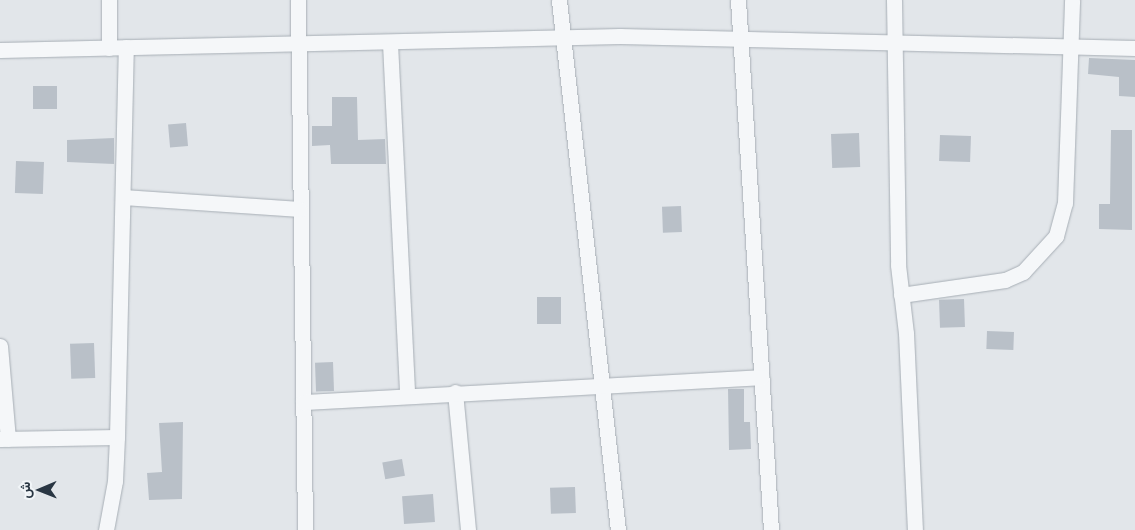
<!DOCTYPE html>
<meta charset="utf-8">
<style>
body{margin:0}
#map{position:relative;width:1135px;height:530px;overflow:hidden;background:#e2e6ea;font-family:Manrope,Vazirmatn,sans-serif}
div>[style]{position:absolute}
.building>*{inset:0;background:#b9c0c8;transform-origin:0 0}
.roads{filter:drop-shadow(0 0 1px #a7aeb5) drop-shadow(0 0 1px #a7aeb5)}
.minor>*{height:15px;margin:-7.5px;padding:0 7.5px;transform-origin:7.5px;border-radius:7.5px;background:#f5f7f9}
span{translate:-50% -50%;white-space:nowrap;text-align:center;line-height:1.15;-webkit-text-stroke:4px #f1f5f8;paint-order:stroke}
.north{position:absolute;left:15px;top:465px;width:50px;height:50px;-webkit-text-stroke:4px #f1f5f8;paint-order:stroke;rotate:269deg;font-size:14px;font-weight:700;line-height:20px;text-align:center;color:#293643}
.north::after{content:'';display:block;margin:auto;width:18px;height:22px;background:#293643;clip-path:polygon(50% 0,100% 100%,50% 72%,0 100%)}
</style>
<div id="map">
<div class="building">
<div style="clip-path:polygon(1089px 58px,1135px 60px,1135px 97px,1119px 96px,1119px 77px,1088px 74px)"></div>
<div style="left:33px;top:86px;width:24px;height:23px"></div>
<div style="clip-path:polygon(332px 97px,357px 97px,358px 140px,385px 139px,386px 164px,331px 164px,330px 145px,312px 146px,312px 126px,332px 126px)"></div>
<div style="left:186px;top:123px;width:23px;height:18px;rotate:85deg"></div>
<div style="clip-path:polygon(1111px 130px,1132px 130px,1132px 230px,1099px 229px,1099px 204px,1110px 204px)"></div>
<div style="left:859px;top:133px;width:34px;height:28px;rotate:88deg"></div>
<div style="left:940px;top:135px;width:31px;height:26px;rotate:2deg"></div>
<div style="clip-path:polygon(114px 138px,114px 164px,67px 162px,67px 140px)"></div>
<div style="left:16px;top:161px;width:28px;height:32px;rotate:2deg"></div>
<div style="left:681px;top:206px;width:26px;height:19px;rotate:88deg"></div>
<div style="left:537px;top:297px;width:24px;height:27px"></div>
<div style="left:964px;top:299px;width:28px;height:25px;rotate:88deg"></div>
<div style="left:987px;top:331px;width:27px;height:18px;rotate:2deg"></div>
<div style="left:94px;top:343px;width:35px;height:24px;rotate:88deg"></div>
<div style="left:333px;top:362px;width:29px;height:18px;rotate:88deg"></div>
<div style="clip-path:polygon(728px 389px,744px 389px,744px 422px,750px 422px,751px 449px,729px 450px)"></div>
<div style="clip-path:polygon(183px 422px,182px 499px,149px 500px,147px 473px,162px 472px,159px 423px)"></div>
<div style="left:402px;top:459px;width:17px;height:20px;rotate:80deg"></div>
<div style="left:575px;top:487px;width:26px;height:25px;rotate:88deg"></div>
<div style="left:433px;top:494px;width:28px;height:31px;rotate:86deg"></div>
</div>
<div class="roads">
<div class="minor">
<div style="left:298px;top:0;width:530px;rotate:89.24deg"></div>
<div style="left:559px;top:0;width:533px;rotate:83.65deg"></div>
<div style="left:738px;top:0;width:531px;rotate:86.44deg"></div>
<div style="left:894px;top:0;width:265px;rotate:89.1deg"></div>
<div style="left:898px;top:265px;width:68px;rotate:83.3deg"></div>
<div style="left:906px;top:333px;width:197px;rotate:87.4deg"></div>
<div style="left:390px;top:43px;width:352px;rotate:87.2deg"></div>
<div style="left:109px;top:48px;width:48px;rotate:-90deg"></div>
<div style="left:0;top:50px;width:620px;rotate:-1.29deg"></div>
<div style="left:620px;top:36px;width:515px;rotate:1.33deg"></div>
<div style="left:123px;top:197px;width:177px;rotate:3.9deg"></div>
<div style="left:901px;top:295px;width:105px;rotate:-8.2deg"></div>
<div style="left:1005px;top:280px;width:20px;rotate:-24deg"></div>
<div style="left:1023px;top:272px;width:49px;rotate:-47.5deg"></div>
<div style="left:1056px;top:236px;width:34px;rotate:-75deg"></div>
<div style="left:1065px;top:203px;width:203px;rotate:-88deg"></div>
<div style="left:0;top:346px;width:93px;rotate:85.1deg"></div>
<div style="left:455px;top:392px;width:139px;rotate:84.6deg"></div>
<div style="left:303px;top:402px;width:459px;rotate:-3.1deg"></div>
<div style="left:0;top:439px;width:117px;rotate:-1deg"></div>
<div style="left:106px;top:530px;width:50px;rotate:-79.6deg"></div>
<div style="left:115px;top:481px;width:44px;rotate:-87.4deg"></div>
<div style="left:117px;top:437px;width:390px;rotate:-88.7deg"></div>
</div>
</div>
<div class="north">ش</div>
</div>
